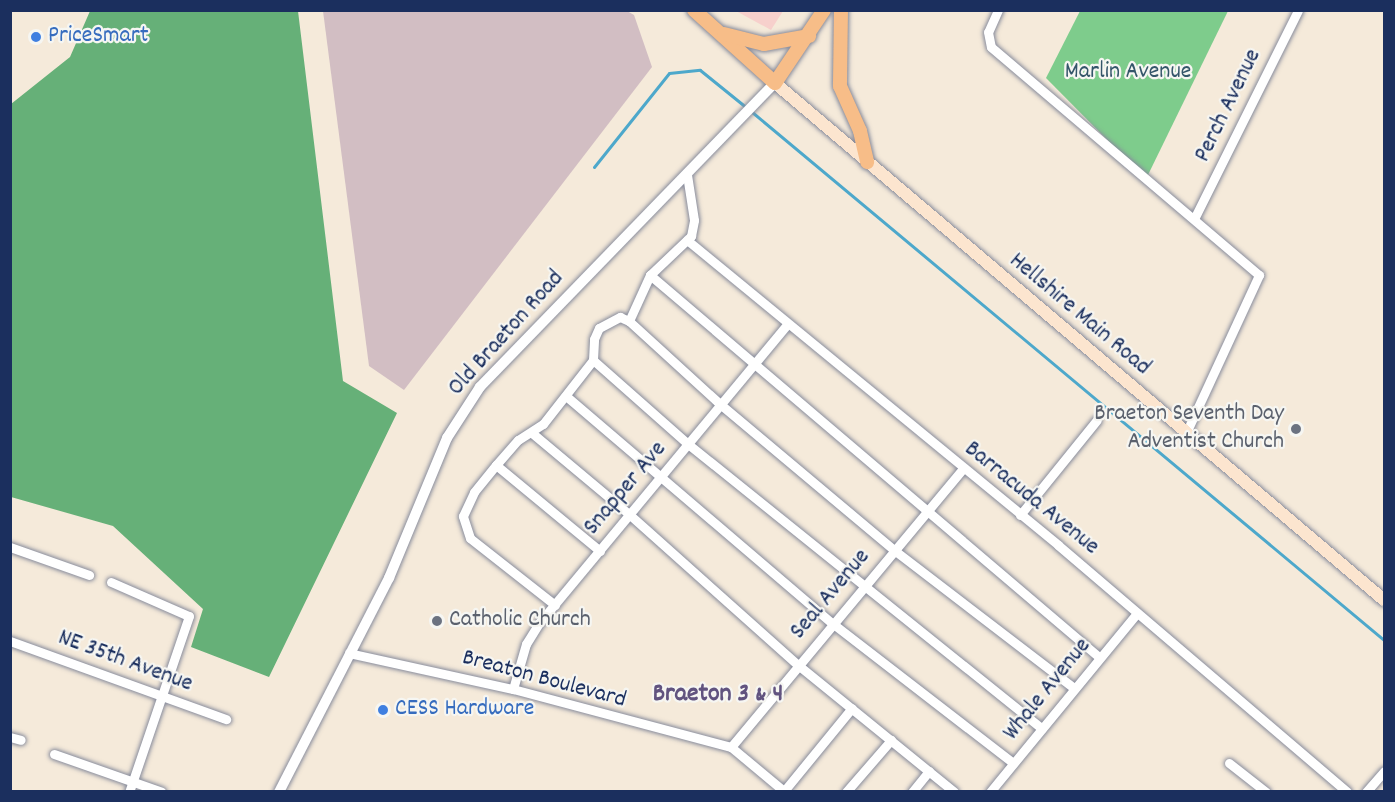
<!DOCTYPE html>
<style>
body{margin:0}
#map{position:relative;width:1395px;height:802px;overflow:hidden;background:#f5eada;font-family:Dekko,sans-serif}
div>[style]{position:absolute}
.built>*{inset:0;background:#f7d0cc}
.industrial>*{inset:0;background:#d2bec3}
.green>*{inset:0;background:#7ecc8c}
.forest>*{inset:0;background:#66b078}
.stream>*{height:3px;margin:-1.5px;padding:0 1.5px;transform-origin:1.5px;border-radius:1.5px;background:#4da8cb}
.roads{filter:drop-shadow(0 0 2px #888c9c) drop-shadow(0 0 2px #888c9c)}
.minor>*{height:9px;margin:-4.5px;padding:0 4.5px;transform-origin:4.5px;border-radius:4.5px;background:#fff}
.tertiary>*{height:10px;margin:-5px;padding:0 5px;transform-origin:5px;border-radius:5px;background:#fff}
.secondary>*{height:12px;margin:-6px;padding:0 6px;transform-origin:6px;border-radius:6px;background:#fce5cf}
.primary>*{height:14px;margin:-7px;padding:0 7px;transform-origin:7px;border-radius:7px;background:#f7bd88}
.dots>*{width:16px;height:16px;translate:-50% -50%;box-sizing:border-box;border:3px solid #f6f6f2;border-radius:50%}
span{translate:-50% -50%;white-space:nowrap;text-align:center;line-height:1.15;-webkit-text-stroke:4.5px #f6f6f2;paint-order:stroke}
.shop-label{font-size:24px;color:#366cbe}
.left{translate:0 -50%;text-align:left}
.park-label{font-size:24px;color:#34566a}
.street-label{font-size:24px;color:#1b2f5e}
.worship-label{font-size:24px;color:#5b616d}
.right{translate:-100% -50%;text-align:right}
.neighbourhood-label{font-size:26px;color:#61537f;font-weight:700}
.frame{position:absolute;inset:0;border:12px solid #1b2f5e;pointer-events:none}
</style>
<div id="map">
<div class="built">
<div style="clip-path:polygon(736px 11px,783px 11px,771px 30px)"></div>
</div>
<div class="industrial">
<div style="clip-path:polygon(323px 11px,627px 11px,634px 15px,652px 67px,404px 390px,369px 366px)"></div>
</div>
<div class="green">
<div style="clip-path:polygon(1080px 11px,1228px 11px,1146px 179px,1046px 78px)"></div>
</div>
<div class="forest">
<div style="clip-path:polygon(90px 11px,298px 11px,343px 381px,397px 413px,269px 677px,191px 647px,203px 609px,113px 526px,11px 497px,11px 104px,70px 57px)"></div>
</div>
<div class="stream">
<div style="left:752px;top:112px;width:824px;rotate:39.88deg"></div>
<div style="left:594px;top:167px;width:120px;rotate:-51.4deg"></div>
<div style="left:669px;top:73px;width:31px;rotate:-6deg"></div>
<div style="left:700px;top:70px;width:60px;rotate:39deg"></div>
</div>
<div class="roads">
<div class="minor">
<div style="left:998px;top:10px;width:24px;rotate:114deg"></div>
<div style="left:988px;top:32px;width:15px;rotate:79deg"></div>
<div style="left:991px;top:47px;width:352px;rotate:40.4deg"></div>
<div style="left:1259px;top:275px;width:174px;rotate:114.8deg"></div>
<div style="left:1194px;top:219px;width:233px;rotate:-63.5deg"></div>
<div style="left:687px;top:240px;width:480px;rotate:39.4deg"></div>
<div style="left:1058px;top:545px;width:380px;rotate:40.5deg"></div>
<div style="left:650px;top:275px;width:590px;rotate:40.39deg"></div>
<div style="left:629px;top:321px;width:123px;rotate:42.4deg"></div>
<div style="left:720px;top:404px;width:227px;rotate:40deg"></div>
<div style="left:894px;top:550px;width:227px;rotate:37.5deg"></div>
<div style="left:593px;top:360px;width:127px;rotate:41.5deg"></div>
<div style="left:688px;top:444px;width:454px;rotate:38.8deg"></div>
<div style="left:566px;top:396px;width:350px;rotate:40.5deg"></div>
<div style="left:832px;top:623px;width:229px;rotate:37.7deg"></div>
<div style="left:532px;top:433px;width:128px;rotate:39.9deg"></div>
<div style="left:630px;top:515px;width:225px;rotate:41.8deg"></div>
<div style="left:798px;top:665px;width:201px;rotate:39.1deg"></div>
<div style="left:496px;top:465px;width:135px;rotate:39.6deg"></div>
<div style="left:1020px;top:515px;width:122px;rotate:-51deg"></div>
<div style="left:10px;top:547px;width:84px;rotate:19.5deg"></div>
<div style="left:111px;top:582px;width:85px;rotate:23.6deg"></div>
<div style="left:189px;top:616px;width:186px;rotate:108.8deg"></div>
<div style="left:555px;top:605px;width:108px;rotate:-141.8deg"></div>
<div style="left:470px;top:538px;width:23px;rotate:-108deg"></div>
<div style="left:463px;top:516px;width:26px;rotate:-65deg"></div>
<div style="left:474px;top:492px;width:35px;rotate:-51deg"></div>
<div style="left:496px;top:465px;width:33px;rotate:-49deg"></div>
<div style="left:518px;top:440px;width:30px;rotate:-33deg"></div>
<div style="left:543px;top:424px;width:81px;rotate:-52deg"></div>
<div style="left:593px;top:360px;width:21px;rotate:-87deg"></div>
<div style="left:594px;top:339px;width:12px;rotate:-66deg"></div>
<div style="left:599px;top:328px;width:24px;rotate:-28deg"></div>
<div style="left:620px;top:317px;width:10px;rotate:24deg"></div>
<div style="left:629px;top:321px;width:51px;rotate:-65.5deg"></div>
<div style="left:650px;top:275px;width:57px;rotate:-43.6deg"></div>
<div style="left:691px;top:236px;width:16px;rotate:-79deg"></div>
<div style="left:694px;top:220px;width:46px;rotate:-98.8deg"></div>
<div style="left:10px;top:641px;width:230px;rotate:19.9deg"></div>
<div style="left:349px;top:653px;width:168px;rotate:12.4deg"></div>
<div style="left:513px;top:689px;width:226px;rotate:14.9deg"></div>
<div style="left:731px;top:747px;width:70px;rotate:39.8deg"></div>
<div style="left:513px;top:689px;width:47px;rotate:-73.9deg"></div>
<div style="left:526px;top:644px;width:26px;rotate:-58deg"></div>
<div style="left:540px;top:622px;width:386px;rotate:-50.3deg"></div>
<div style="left:10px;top:737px;width:11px;rotate:15deg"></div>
<div style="left:731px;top:747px;width:361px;rotate:-50.2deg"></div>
<div style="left:54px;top:754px;width:114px;rotate:19.4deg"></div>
<div style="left:1229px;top:763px;width:47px;rotate:38.1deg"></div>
<div style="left:784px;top:791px;width:107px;rotate:-50.7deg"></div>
<div style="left:846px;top:792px;width:69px;rotate:-49.1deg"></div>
<div style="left:912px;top:792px;width:27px;rotate:-51deg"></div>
<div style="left:990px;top:792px;width:230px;rotate:-50.6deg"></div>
<div style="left:1366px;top:792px;width:28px;rotate:-49deg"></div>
</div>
<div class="tertiary">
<div style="left:279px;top:792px;width:241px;rotate:-62.8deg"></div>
<div style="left:389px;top:578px;width:152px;rotate:-67.5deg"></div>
<div style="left:447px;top:438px;width:61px;rotate:-57.1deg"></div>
<div style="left:480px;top:387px;width:424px;rotate:-45.9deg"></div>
</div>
<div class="secondary">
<div style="left:775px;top:83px;width:799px;rotate:40.33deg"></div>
</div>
<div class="primary">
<div style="left:694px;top:10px;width:109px;rotate:42deg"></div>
<div style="left:775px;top:83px;width:88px;rotate:-56.1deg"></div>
<div style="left:841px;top:10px;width:76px;rotate:90.8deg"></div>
<div style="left:840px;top:86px;width:49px;rotate:66deg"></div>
<div style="left:860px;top:131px;width:32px;rotate:77deg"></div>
<div style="left:724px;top:34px;width:41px;rotate:14deg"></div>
<div style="left:764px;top:44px;width:46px;rotate:-10.1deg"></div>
</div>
</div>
<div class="dots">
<div style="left:36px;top:37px;background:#3f7fe0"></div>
<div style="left:1296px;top:429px;background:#6b7280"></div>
<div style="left:437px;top:621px;background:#6b7280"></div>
<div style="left:383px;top:710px;background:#3f7fe0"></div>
</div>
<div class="shop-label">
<span class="left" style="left:48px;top:37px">PriceSmart</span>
<span class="left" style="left:395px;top:710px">CESS Hardware</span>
</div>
<div class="park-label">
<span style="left:1128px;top:73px">Marlin Avenue</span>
</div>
<div class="street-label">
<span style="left:1229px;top:106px;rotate:-64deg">Perch Avenue</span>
<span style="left:1079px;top:315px;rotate:40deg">Hellshire Main Road</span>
<span style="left:507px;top:334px;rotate:-48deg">Old Braeton Road</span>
<span style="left:626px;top:489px;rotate:-50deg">Snapper Ave</span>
<span style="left:1031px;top:499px;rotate:39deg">Barracuda Avenue</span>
<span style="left:831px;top:595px;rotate:-50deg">Seal Avenue</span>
<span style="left:125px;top:662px;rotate:20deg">NE 35th Avenue</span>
<span style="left:544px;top:680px;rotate:15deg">Breaton Boulevard</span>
<span style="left:1048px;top:690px;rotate:-51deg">Whale Avenue</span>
</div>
<div class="worship-label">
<span class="right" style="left:1284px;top:429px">Braeton Seventh Day<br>Adventist Church</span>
<span class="left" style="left:449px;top:621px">Catholic Church</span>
</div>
<div class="neighbourhood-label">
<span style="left:718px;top:695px">Braeton 3 &amp; 4</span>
</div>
<div class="frame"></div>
</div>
